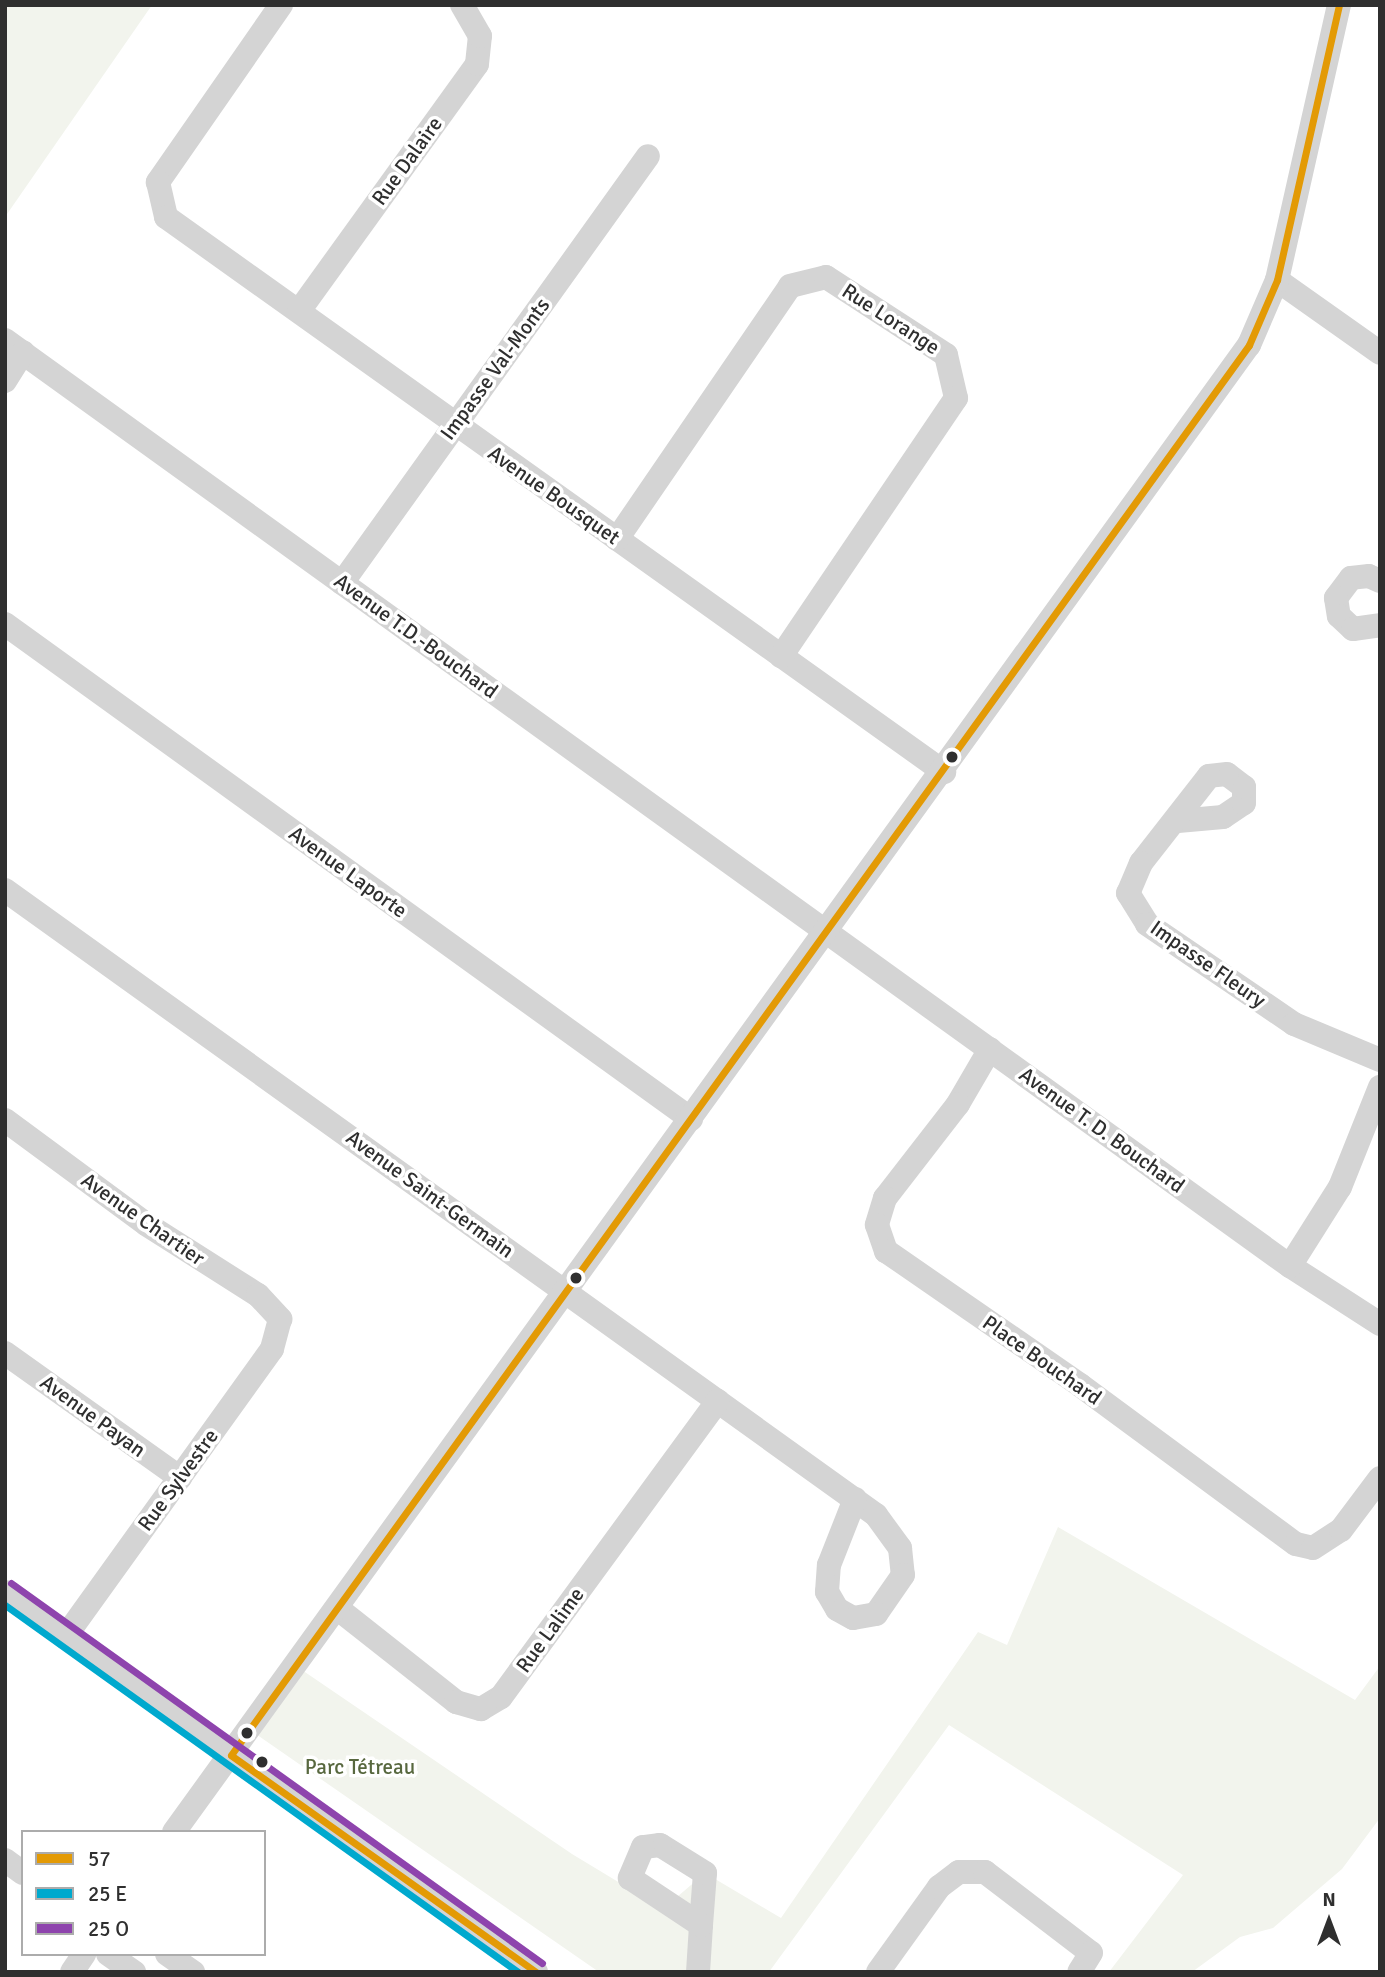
<!DOCTYPE html>
<meta charset="utf-8">
<style>
body{margin:0}
#map{position:relative;width:1385px;height:1977px;overflow:hidden;background:#fff;font-family:Signika,sans-serif}
div>[style]{position:absolute}
.green>*{inset:0;background:#f2f4ed}
.minor>*{height:24px;margin:-12px;padding:0 12px;transform-origin:12px;border-radius:12px;background:#d4d4d4}
.bus-1>*{height:7px;margin:-3.5px;padding:0 3.5px;transform-origin:3.5px;border-radius:3.5px;background:#e39a05}
.bus-2>*{height:7px;margin:-3.5px;padding:0 3.5px;transform-origin:3.5px;border-radius:3.5px;background:#00a9ce}
.bus-3>*{height:7px;margin:-3.5px;padding:0 3.5px;transform-origin:3.5px;border-radius:3.5px;background:#8e44ad}
.dots>*{width:19px;height:19px;translate:-50% -50%;box-sizing:border-box;border:4px solid #fff;border-radius:50%}
span{translate:-50% -50%;white-space:nowrap;text-align:center;line-height:1.15;-webkit-text-stroke:7px #fff;paint-order:stroke}
.street-label{font-size:21px;color:#2f2f2f}
.park-label{font-size:21px;color:#58683f}
.frame{position:absolute;inset:0;border:7px solid #2f2f2f;pointer-events:none}
.legend{position:absolute;left:21px;top:1830px;width:245px;height:126px;box-sizing:border-box;background:#fff;border:2px solid #acacac;margin:0;padding:9px 12px;list-style:none;font-size:21px;color:#2f2f2f}
.legend li{display:flex;align-items:center;gap:14px;height:35px}
.legend b{width:35px;border:2px solid #acacac}
.north{position:absolute;left:1294px;top:1886px;width:70px;height:70px;-webkit-text-stroke:5px #fff;paint-order:stroke;rotate:0deg;font-size:19px;font-weight:700;line-height:28px;text-align:center;color:#2f2f2f}
.north::after{content:'';display:block;margin:auto;width:24px;height:32px;background:#2f2f2f;clip-path:polygon(50% 0,100% 100%,50% 72%,0 100%)}
</style>
<div id="map">
<div class="green">
<div style="clip-path:polygon(5px 5px,152px 5px,5px 217px)"></div>
<div style="clip-path:polygon(1058px 1527px,1355px 1700px,1380px 1666px,1380px 1818px,1342px 1869px,1273px 1928px,1240px 1937px,1192px 1972px,1109px 1972px,1183px 1875px,949px 1725px,769px 1972px,599px 1972px,253px 1732px,299px 1668px,572px 1854px,663px 1909px,705px 1873px,781px 1918px,978px 1632px,1007px 1645px)"></div>
</div>
<div class="minor">
<div style="left:281px;top:5px;width:216px;rotate:124.8deg"></div>
<div style="left:158px;top:182px;width:36px;rotate:77deg"></div>
<div style="left:166px;top:217px;width:956px;rotate:35.5deg"></div>
<div style="left:1277px;top:280px;width:126px;rotate:35.3deg"></div>
<div style="left:299px;top:311px;width:304px;rotate:-54.2deg"></div>
<div style="left:477px;top:64px;width:28px;rotate:-84deg"></div>
<div style="left:480px;top:36px;width:36px;rotate:-120deg"></div>
<div style="left:5px;top:340px;width:1584px;rotate:35.78deg"></div>
<div style="left:1290px;top:1266px;width:107px;rotate:32.8deg"></div>
<div style="left:5px;top:381px;width:34px;rotate:-58deg"></div>
<div style="left:617px;top:539px;width:306px;rotate:-55.6deg"></div>
<div style="left:790px;top:286px;width:37px;rotate:-14deg"></div>
<div style="left:826px;top:277px;width:143px;rotate:33deg"></div>
<div style="left:946px;top:355px;width:44px;rotate:76.9deg"></div>
<div style="left:956px;top:398px;width:312px;rotate:124.1deg"></div>
<div style="left:1380px;top:581px;width:12px;rotate:-156deg"></div>
<div style="left:1369px;top:576px;width:18px;rotate:174deg"></div>
<div style="left:1351px;top:578px;width:25px;rotate:127deg"></div>
<div style="left:1336px;top:598px;width:18px;rotate:81deg"></div>
<div style="left:1339px;top:616px;width:19px;rotate:43deg"></div>
<div style="left:1353px;top:629px;width:27px;rotate:-8deg"></div>
<div style="left:342px;top:583px;width:525px;rotate:-54.37deg"></div>
<div style="left:5px;top:624px;width:846px;rotate:35.81deg"></div>
<div style="left:1178px;top:821px;width:45px;rotate:-5.1deg"></div>
<div style="left:1223px;top:817px;width:25px;rotate:-34deg"></div>
<div style="left:1244px;top:803px;width:16px;rotate:-90deg"></div>
<div style="left:1244px;top:787px;width:21px;rotate:-143deg"></div>
<div style="left:1227px;top:774px;width:18px;rotate:174deg"></div>
<div style="left:1209px;top:776px;width:110px;rotate:128deg"></div>
<div style="left:1141px;top:863px;width:33px;rotate:113deg"></div>
<div style="left:1128px;top:893px;width:36px;rotate:58deg"></div>
<div style="left:1147px;top:924px;width:178px;rotate:34.2deg"></div>
<div style="left:1294px;top:1024px;width:93px;rotate:22.7deg"></div>
<div style="left:5px;top:890px;width:1072px;rotate:35.66deg"></div>
<div style="left:876px;top:1515px;width:41px;rotate:54deg"></div>
<div style="left:900px;top:1548px;width:27px;rotate:84deg"></div>
<div style="left:903px;top:1575px;width:47px;rotate:124.7deg"></div>
<div style="left:876px;top:1614px;width:23px;rotate:170deg"></div>
<div style="left:853px;top:1618px;width:18px;rotate:-151deg"></div>
<div style="left:837px;top:1609px;width:20px;rotate:-120deg"></div>
<div style="left:827px;top:1592px;width:27px;rotate:-86deg"></div>
<div style="left:829px;top:1565px;width:71px;rotate:-68.5deg"></div>
<div style="left:990px;top:1049px;width:64px;rotate:120.2deg"></div>
<div style="left:958px;top:1104px;width:119px;rotate:127.8deg"></div>
<div style="left:885px;top:1198px;width:28px;rotate:107deg"></div>
<div style="left:877px;top:1225px;width:28px;rotate:71deg"></div>
<div style="left:886px;top:1251px;width:236px;rotate:34.6deg"></div>
<div style="left:1080px;top:1385px;width:268px;rotate:36.4deg"></div>
<div style="left:1296px;top:1544px;width:17px;rotate:13deg"></div>
<div style="left:1313px;top:1548px;width:33px;rotate:-33deg"></div>
<div style="left:1341px;top:1530px;width:65px;rotate:-53.1deg"></div>
<div style="left:5px;top:1120px;width:175px;rotate:36.4deg"></div>
<div style="left:146px;top:1224px;width:133px;rotate:32.4deg"></div>
<div style="left:258px;top:1295px;width:33px;rotate:47deg"></div>
<div style="left:280px;top:1319px;width:31px;rotate:105deg"></div>
<div style="left:272px;top:1349px;width:355px;rotate:125.7deg"></div>
<div style="left:1290px;top:1266px;width:93px;rotate:-57.7deg"></div>
<div style="left:1340px;top:1187px;width:108px;rotate:-68.2deg"></div>
<div style="left:5px;top:1353px;width:215px;rotate:35.5deg"></div>
<div style="left:5px;top:1592px;width:653px;rotate:35.59deg"></div>
<div style="left:337px;top:1608px;width:152px;rotate:38.3deg"></div>
<div style="left:456px;top:1702px;width:26px;rotate:16deg"></div>
<div style="left:481px;top:1709px;width:23px;rotate:-31deg"></div>
<div style="left:501px;top:1697px;width:367px;rotate:-53.8deg"></div>
<div style="left:174px;top:1832px;width:1835px;rotate:-54.14deg"></div>
<div style="left:1249px;top:345px;width:71px;rotate:-66.7deg"></div>
<div style="left:1277px;top:280px;width:282px;rotate:-77.3deg"></div>
<div style="left:5px;top:1860px;width:22px;rotate:36deg"></div>
<div style="left:108px;top:1954px;width:32px;rotate:35deg"></div>
<div style="left:167px;top:1954px;width:32px;rotate:35deg"></div>
<div style="left:72px;top:1972px;width:22px;rotate:-56deg"></div>
<div style="left:698px;top:1972px;width:47px;rotate:-86.3deg"></div>
<div style="left:701px;top:1925px;width:52px;rotate:-85.6deg"></div>
<div style="left:705px;top:1873px;width:53px;rotate:-148.1deg"></div>
<div style="left:660px;top:1845px;width:17px;rotate:173deg"></div>
<div style="left:643px;top:1847px;width:34px;rotate:113deg"></div>
<div style="left:630px;top:1878px;width:85px;rotate:33.5deg"></div>
<div style="left:878px;top:1972px;width:105px;rotate:-54.3deg"></div>
<div style="left:939px;top:1887px;width:25px;rotate:-37deg"></div>
<div style="left:959px;top:1872px;width:26px"></div>
<div style="left:985px;top:1872px;width:133px;rotate:37.4deg"></div>
<div style="left:1091px;top:1953px;width:22px;rotate:122deg"></div>
</div>
<div class="bus-1">
<div style="left:536px;top:1972px;width:374px;rotate:-144.6deg"></div>
<div style="left:231px;top:1755px;width:1739px;rotate:-54.17deg"></div>
<div style="left:1249px;top:345px;width:71px;rotate:-66.7deg"></div>
<div style="left:1277px;top:280px;width:282px;rotate:-77.3deg"></div>
</div>
<div class="bus-2">
<div style="left:5px;top:1605px;width:631px;rotate:35.58deg"></div>
</div>
<div class="bus-3">
<div style="left:11px;top:1583px;width:653px;rotate:35.59deg"></div>
</div>
<div class="dots">
<div style="left:952px;top:757px;background:#2f2f2f"></div>
<div style="left:576px;top:1278px;background:#2f2f2f"></div>
<div style="left:247px;top:1733px;background:#2f2f2f"></div>
<div style="left:262px;top:1762px;background:#2f2f2f"></div>
</div>
<div class="street-label">
<span style="left:407px;top:161px;rotate:-54deg">Rue Dalaire</span>
<span style="left:891px;top:319px;rotate:33deg">Rue Lorange</span>
<span style="left:495px;top:369px;rotate:-54deg">Impasse Val-Monts</span>
<span style="left:554px;top:495px;rotate:35deg">Avenue Bousquet</span>
<span style="left:416px;top:636px;rotate:36deg">Avenue T.D.-Bouchard</span>
<span style="left:348px;top:872px;rotate:36deg">Avenue Laporte</span>
<span style="left:1208px;top:964px;rotate:35deg">Impasse Fleury</span>
<span style="left:1102px;top:1130px;rotate:36deg">Avenue T. D. Bouchard</span>
<span style="left:430px;top:1194px;rotate:36deg">Avenue Saint-Germain</span>
<span style="left:143px;top:1219px;rotate:35deg">Avenue Chartier</span>
<span style="left:1042px;top:1360px;rotate:35deg">Place Bouchard</span>
<span style="left:93px;top:1416px;rotate:36deg">Avenue Payan</span>
<span style="left:178px;top:1480px;rotate:-54deg">Rue Sylvestre</span>
<span style="left:550px;top:1630px;rotate:-54deg">Rue Lalime</span>
</div>
<div class="park-label">
<span style="left:360px;top:1767px">Parc Tétreau</span>
</div>
<div class="frame"></div>
<ul class="legend">
<li><b style="height:9px;background:#e39a05"></b>57</li>
<li><b style="height:9px;background:#00a9ce"></b>25 E</li>
<li><b style="height:9px;background:#8e44ad"></b>25 O</li>
</ul>
<div class="north">N</div>
</div>
